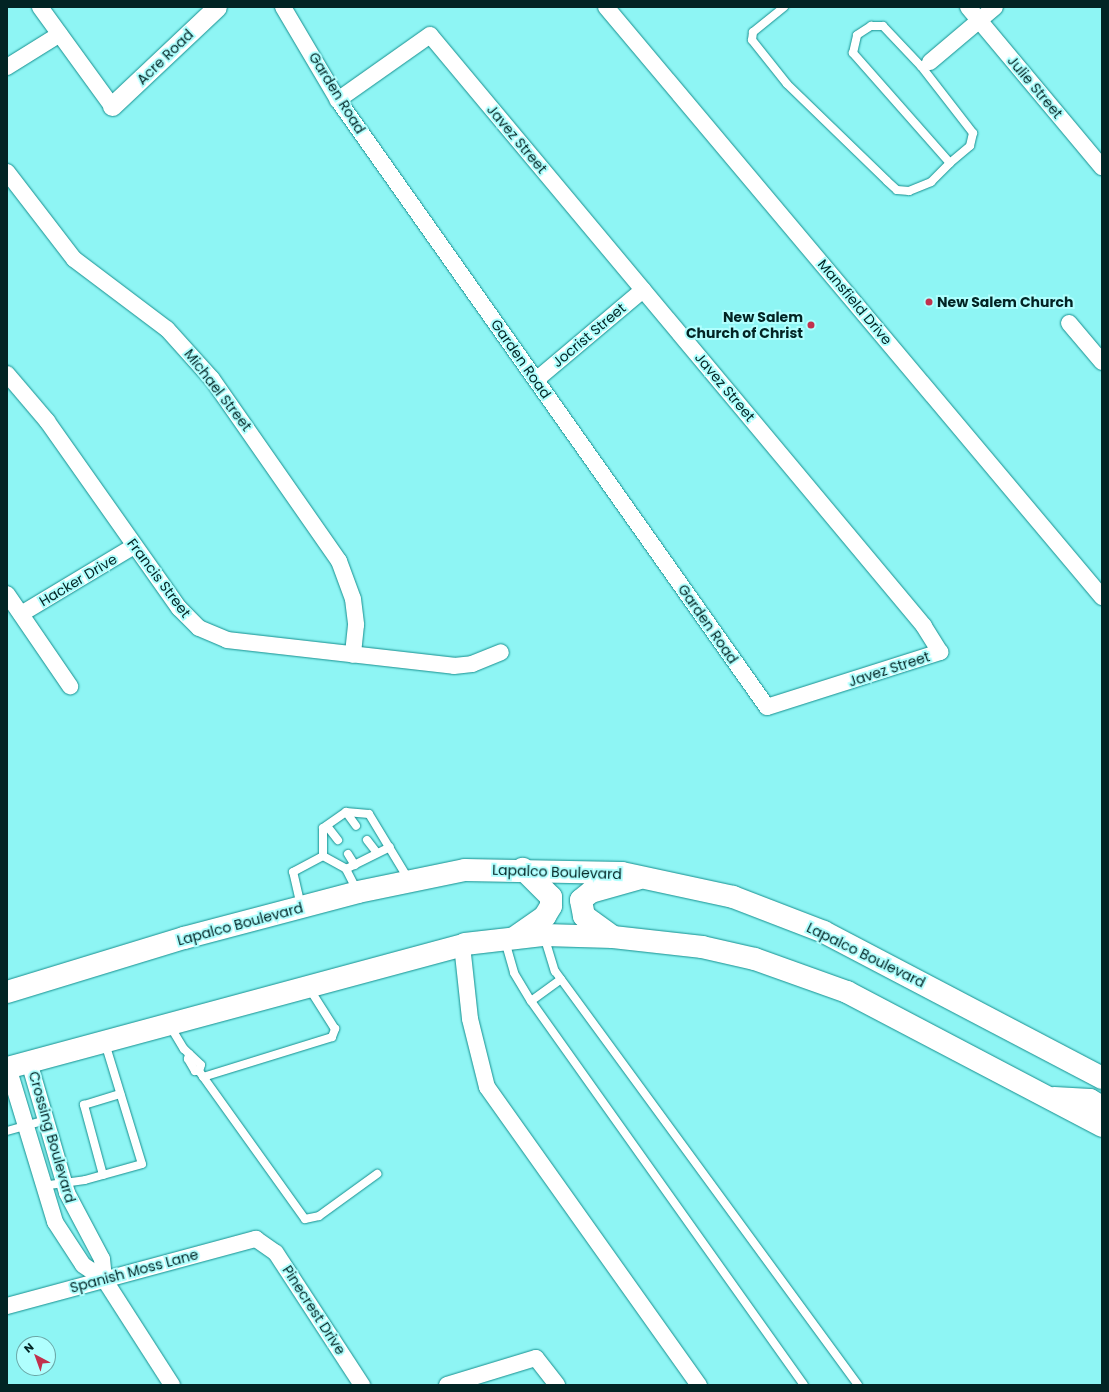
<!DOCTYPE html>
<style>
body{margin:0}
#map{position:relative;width:1109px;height:1392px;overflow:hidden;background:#8ef5f4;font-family:Poppins,sans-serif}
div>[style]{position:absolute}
.roads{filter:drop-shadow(0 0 1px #168f8f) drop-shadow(0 0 1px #168f8f)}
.service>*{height:8px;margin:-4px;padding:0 4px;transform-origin:4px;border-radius:4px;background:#fff}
.minor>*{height:16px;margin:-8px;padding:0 8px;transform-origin:8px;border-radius:8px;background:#fff}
.tertiary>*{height:19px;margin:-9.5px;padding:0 9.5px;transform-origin:9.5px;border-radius:9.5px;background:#fff}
.primary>*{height:22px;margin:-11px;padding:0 11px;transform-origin:11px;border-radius:11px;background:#fff}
.dots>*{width:11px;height:11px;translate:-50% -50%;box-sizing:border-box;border:2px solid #b0fffe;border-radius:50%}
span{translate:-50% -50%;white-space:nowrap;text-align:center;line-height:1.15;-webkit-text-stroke:4px #b0fffe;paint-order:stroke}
.street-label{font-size:14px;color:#022424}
.poi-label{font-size:14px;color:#022424;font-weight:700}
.left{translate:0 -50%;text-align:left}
.right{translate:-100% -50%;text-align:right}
.frame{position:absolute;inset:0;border:8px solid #022424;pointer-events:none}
.north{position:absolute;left:16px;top:1336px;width:40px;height:40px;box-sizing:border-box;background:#b0fffe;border:1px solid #6aa7a7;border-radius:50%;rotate:319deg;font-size:11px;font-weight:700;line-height:16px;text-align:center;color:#022424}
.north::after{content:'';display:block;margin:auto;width:14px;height:18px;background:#c1314d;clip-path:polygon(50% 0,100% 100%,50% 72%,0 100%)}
</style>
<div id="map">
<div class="roads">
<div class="service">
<div style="left:784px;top:7px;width:40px;rotate:141deg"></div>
<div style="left:753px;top:32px;width:8px;rotate:97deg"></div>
<div style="left:752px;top:40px;width:56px;rotate:51.5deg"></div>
<div style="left:787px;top:84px;width:139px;rotate:44.1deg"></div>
<div style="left:887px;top:181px;width:13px;rotate:42deg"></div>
<div style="left:897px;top:190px;width:12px;rotate:5deg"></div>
<div style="left:909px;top:191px;width:24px;rotate:-22deg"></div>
<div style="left:931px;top:182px;width:27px;rotate:-45deg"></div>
<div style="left:921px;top:66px;width:85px;rotate:52.2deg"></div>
<div style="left:973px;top:133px;width:13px;rotate:103deg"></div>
<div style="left:970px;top:146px;width:26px;rotate:140deg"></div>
<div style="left:950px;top:163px;width:147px;rotate:-131.4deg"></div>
<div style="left:853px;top:53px;width:18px;rotate:-77deg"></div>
<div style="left:857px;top:35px;width:17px;rotate:-33deg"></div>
<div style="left:871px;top:26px;width:12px"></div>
<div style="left:883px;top:26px;width:55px;rotate:46.5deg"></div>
<div style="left:921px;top:66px;width:10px;rotate:-24deg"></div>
<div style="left:346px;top:812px;width:17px;rotate:54deg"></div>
<div style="left:327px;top:826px;width:18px;rotate:52deg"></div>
<div style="left:367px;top:840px;width:16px;rotate:52deg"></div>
<div style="left:348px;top:854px;width:13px;rotate:58deg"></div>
<div style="left:323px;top:856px;width:26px;rotate:29deg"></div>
<div style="left:346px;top:869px;width:25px;rotate:63deg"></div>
<div style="left:346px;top:869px;width:49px;rotate:-26.6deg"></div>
<div style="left:301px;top:906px;width:35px;rotate:-103deg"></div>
<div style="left:293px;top:872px;width:34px;rotate:-28deg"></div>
<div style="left:323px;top:856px;width:28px;rotate:-90deg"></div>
<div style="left:323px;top:828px;width:28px;rotate:-35deg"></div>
<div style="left:346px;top:812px;width:23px;rotate:5deg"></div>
<div style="left:369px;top:814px;width:77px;rotate:58.8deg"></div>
<div style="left:544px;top:936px;width:37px;rotate:73deg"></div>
<div style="left:555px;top:971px;width:513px;rotate:53.8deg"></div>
<div style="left:505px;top:941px;width:33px;rotate:74deg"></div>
<div style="left:514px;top:973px;width:33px;rotate:59deg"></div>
<div style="left:531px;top:1001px;width:37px;rotate:-36deg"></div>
<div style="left:531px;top:1001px;width:471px;rotate:54.6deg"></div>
<div style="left:170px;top:1026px;width:27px;rotate:59deg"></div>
<div style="left:184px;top:1049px;width:23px;rotate:43deg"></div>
<div style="left:201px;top:1065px;width:6px;rotate:108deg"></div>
<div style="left:189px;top:1054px;width:5px;rotate:101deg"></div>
<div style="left:188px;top:1059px;width:14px;rotate:60deg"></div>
<div style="left:195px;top:1071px;width:4px"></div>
<div style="left:199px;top:1071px;width:182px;rotate:54.4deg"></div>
<div style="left:305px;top:1219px;width:14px;rotate:-12deg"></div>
<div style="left:319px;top:1216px;width:72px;rotate:-35.9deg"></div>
<div style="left:203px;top:1077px;width:135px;rotate:-17.2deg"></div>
<div style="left:332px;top:1037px;width:9px;rotate:-69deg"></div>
<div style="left:335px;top:1029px;width:49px;rotate:-122.4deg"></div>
<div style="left:7px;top:1131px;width:41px;rotate:-15.8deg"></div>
<div style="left:103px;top:1175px;width:73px;rotate:-105.2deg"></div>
<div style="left:84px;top:1105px;width:38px;rotate:-17deg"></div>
<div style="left:42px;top:1186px;width:43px;rotate:-7.9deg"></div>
<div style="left:85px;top:1180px;width:59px;rotate:-15.7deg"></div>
<div style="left:142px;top:1164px;width:127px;rotate:-107deg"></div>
</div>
<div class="minor">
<div style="left:40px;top:7px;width:122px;rotate:54deg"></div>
<div style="left:283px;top:7px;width:108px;rotate:59.4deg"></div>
<div style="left:338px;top:100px;width:743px;rotate:54.75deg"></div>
<div style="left:767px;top:707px;width:182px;rotate:-17.6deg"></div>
<div style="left:940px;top:652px;width:31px;rotate:-122deg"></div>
<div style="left:924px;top:626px;width:770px;rotate:-129.89deg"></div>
<div style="left:430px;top:35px;width:113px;rotate:144.8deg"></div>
<div style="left:606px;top:7px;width:771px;rotate:49.95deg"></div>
<div style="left:968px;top:7px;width:209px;rotate:50.1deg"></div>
<div style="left:930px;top:62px;width:85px;rotate:-40.2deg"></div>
<div style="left:7px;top:67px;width:62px;rotate:-31.9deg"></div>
<div style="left:7px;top:172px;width:110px;rotate:52.4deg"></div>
<div style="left:74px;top:259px;width:116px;rotate:37deg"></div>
<div style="left:167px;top:329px;width:67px;rotate:48deg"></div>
<div style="left:212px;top:379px;width:222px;rotate:55.1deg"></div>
<div style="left:339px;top:561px;width:40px;rotate:69.8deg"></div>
<div style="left:353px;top:599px;width:26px;rotate:83deg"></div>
<div style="left:356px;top:625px;width:30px;rotate:96deg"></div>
<div style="left:1069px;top:323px;width:51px;rotate:49.8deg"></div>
<div style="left:7px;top:374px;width:62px;rotate:49.6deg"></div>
<div style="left:47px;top:421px;width:229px;rotate:54.8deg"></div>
<div style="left:179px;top:608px;width:28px;rotate:45deg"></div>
<div style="left:199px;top:628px;width:30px;rotate:23deg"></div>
<div style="left:227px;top:640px;width:228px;rotate:6.5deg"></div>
<div style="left:454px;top:666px;width:18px;rotate:-6deg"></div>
<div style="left:472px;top:664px;width:31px;rotate:-22deg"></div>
<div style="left:536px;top:380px;width:140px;rotate:-40.1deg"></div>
<div style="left:7px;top:594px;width:112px;rotate:55.6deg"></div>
<div style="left:21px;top:614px;width:132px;rotate:-31deg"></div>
<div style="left:462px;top:945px;width:74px;rotate:83.8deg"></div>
<div style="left:470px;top:1019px;width:70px;rotate:76deg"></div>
<div style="left:487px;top:1087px;width:366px;rotate:54.6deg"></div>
<div style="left:29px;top:1062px;width:136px;rotate:73.8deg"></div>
<div style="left:67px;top:1193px;width:75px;rotate:62.1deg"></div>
<div style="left:102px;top:1259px;width:20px;rotate:84deg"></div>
<div style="left:8px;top:1067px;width:162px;rotate:73.1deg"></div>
<div style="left:55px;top:1222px;width:51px;rotate:56.9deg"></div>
<div style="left:83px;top:1265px;width:25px;rotate:34deg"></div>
<div style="left:104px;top:1279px;width:126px;rotate:57.3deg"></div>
<div style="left:7px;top:1306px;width:258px;rotate:-15.1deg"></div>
<div style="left:256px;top:1239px;width:24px;rotate:35deg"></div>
<div style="left:276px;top:1253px;width:158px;rotate:56.9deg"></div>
<div style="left:447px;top:1385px;width:93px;rotate:-16.9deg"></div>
<div style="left:536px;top:1358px;width:34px;rotate:52deg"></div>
</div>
<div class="tertiary">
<div style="left:112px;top:106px;width:144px;rotate:-43.3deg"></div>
</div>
<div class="primary">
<div style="left:613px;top:937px;width:36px;rotate:-144deg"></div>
<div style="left:584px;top:916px;width:16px;rotate:-101deg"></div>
<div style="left:581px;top:900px;width:13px;rotate:-39deg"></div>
<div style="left:591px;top:892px;width:48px;rotate:-15.8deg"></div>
<div style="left:514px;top:938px;width:38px;rotate:-35deg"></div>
<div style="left:545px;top:916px;width:12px;rotate:-59deg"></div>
<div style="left:551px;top:906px;width:9px;rotate:-90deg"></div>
<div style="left:551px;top:897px;width:40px;rotate:-135deg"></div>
<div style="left:7px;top:992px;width:185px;rotate:-17deg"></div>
<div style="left:184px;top:938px;width:180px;rotate:-14.8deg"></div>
<div style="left:358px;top:892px;width:109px;rotate:-11.6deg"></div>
<div style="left:465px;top:870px;width:157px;rotate:1.1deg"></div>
<div style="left:622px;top:873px;width:114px;rotate:12.2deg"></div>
<div style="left:733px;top:897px;width:97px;rotate:21deg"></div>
<div style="left:824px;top:932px;width:314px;rotate:27.7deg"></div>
<div style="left:7px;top:1068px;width:474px;rotate:-15.1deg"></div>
<div style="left:465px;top:944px;width:80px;rotate:-6.5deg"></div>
<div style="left:544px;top:935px;width:69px;rotate:1.7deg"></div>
<div style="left:613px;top:937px;width:90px;rotate:6.4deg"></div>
<div style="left:702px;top:947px;width:54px;rotate:12.8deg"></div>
<div style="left:755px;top:959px;width:98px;rotate:19.7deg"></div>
<div style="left:847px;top:992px;width:288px;rotate:27.7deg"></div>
<div style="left:1054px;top:1098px;width:36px;rotate:3deg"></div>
<div style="left:1090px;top:1100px;width:14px;rotate:30deg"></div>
</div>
</div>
<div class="dots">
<div style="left:929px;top:302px;background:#c1314d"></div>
<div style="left:811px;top:325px;background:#c1314d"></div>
</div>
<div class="street-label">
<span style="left:165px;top:57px;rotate:-44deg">Acre Road</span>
<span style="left:1035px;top:87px;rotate:50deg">Julie Street</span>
<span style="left:337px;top:93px;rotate:58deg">Garden Road</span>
<span style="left:517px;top:139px;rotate:50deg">Javez Street</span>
<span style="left:855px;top:302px;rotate:50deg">Mansfield Drive</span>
<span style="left:589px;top:335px;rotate:-40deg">Jocrist Street</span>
<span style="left:521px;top:359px;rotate:55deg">Garden Road</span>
<span style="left:725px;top:387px;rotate:50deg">Javez Street</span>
<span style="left:218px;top:390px;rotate:52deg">Michael Street</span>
<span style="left:159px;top:578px;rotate:53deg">Francis Street</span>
<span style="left:78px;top:580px;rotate:-31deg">Hacker Drive</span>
<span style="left:708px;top:624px;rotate:55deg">Garden Road</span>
<span style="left:889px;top:669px;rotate:-18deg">Javez Street</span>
<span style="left:557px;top:872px;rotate:2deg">Lapalco Boulevard</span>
<span style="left:240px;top:924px;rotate:-15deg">Lapalco Boulevard</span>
<span style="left:866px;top:955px;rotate:26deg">Lapalco Boulevard</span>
<span style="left:52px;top:1137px;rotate:74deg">Crossing Boulevard</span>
<span style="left:134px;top:1271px;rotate:-15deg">Spanish Moss Lane</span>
<span style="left:314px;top:1310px;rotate:57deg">Pinecrest Drive</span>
</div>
<div class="poi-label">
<span class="left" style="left:937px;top:302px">New Salem Church</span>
<span class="right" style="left:803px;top:325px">New Salem<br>Church of Christ</span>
</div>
<div class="frame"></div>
<div class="north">N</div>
</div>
